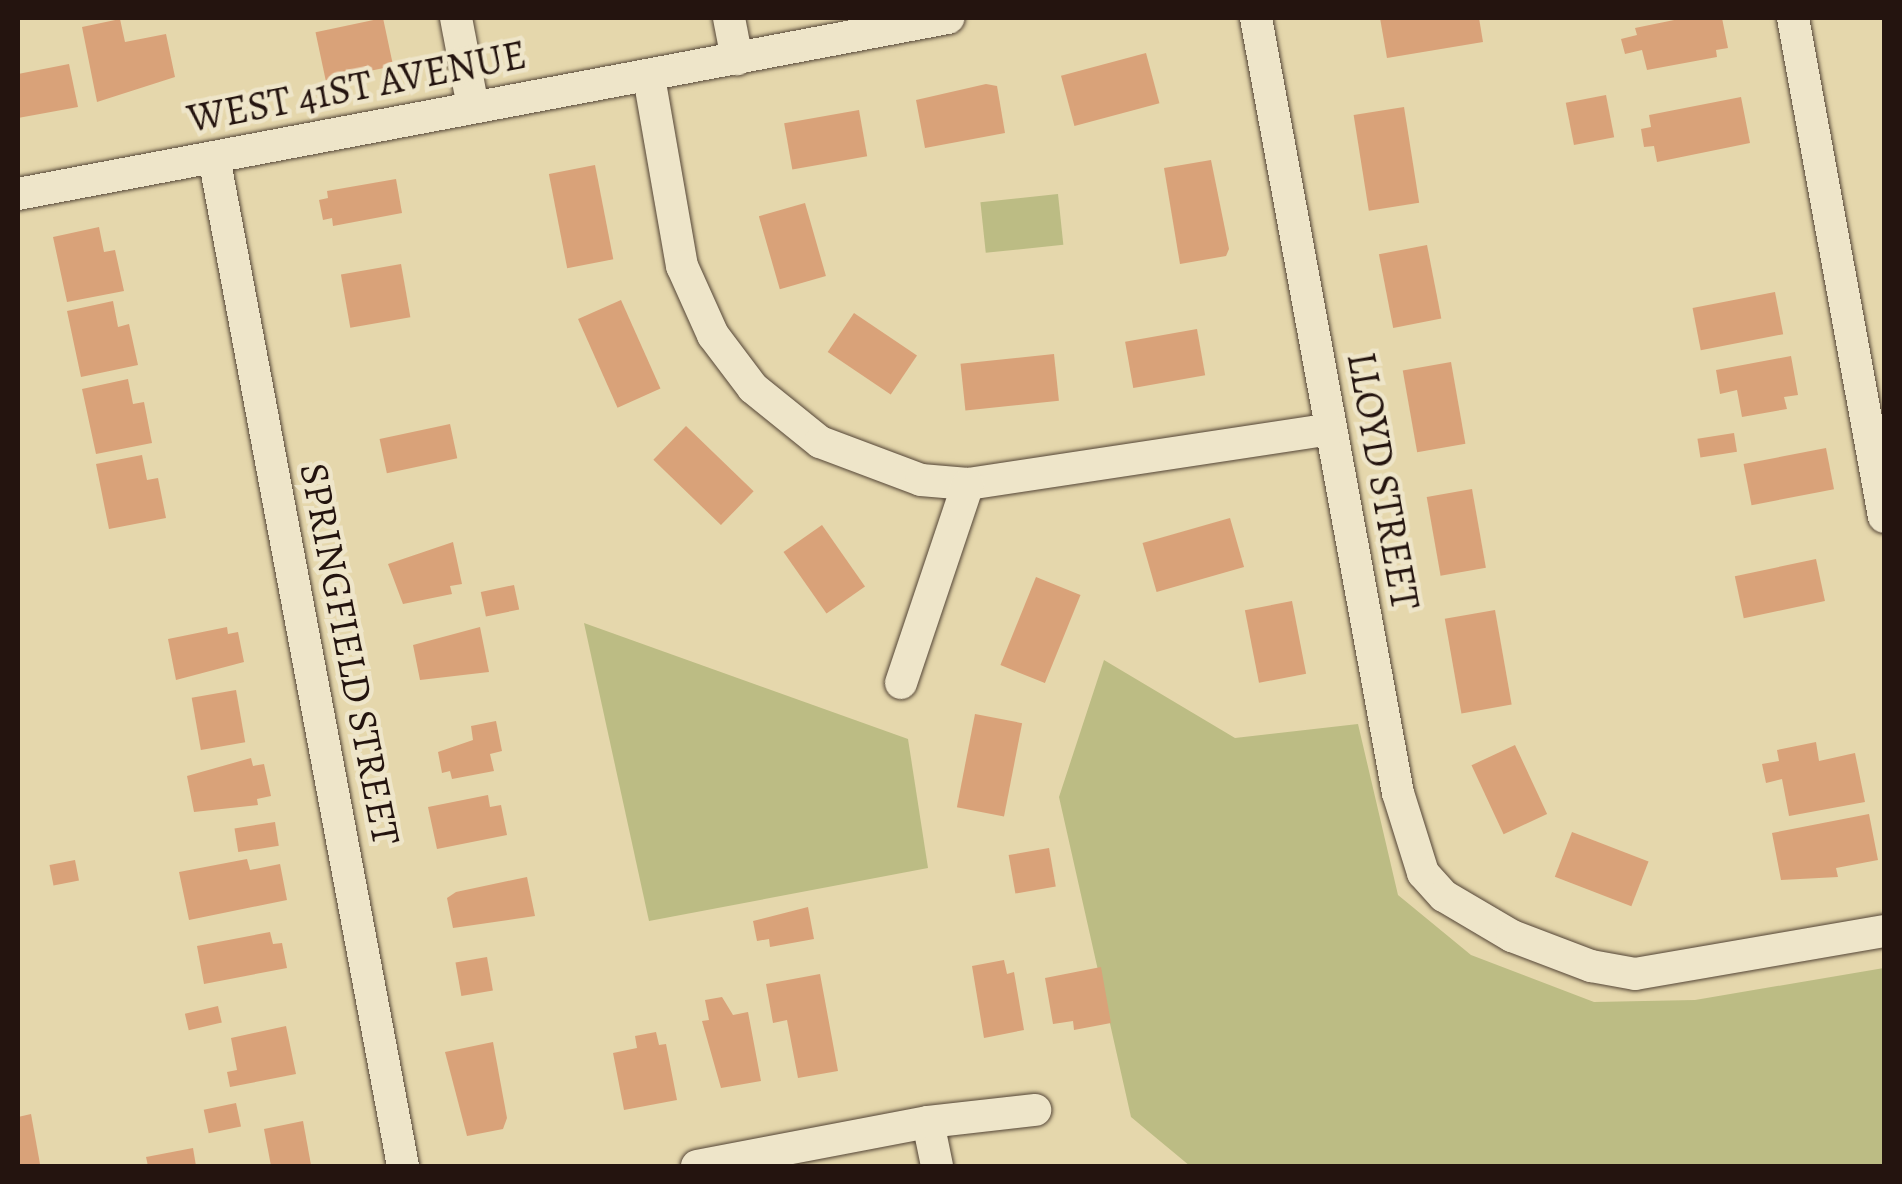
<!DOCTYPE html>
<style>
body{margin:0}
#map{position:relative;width:1902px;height:1184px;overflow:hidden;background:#e5d7ac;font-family:Alegreya,serif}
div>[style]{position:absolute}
.green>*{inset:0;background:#bcbc84;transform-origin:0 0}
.building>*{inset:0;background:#d9a279;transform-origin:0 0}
.roads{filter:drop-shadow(0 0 2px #544536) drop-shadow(0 0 2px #544536)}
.street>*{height:32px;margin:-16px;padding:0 16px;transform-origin:16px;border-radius:16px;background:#eee5c9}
span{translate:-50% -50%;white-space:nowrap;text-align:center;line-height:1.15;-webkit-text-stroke:9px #eee5c9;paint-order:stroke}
.street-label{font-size:40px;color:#24140f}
.frame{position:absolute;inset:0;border:20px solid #24140f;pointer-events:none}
</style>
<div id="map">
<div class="green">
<div style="left:1058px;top:194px;width:51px;height:78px;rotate:84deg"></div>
<div style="clip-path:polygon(584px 623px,908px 739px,928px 868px,649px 921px)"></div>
<div style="clip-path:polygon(1104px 660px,1235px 738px,1358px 724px,1398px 895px,1471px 955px,1594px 1002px,1695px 1000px,1884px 968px,1884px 1166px,1190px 1166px,1131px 1117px,1059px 797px)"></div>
</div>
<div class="building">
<div style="left:383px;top:18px;width:49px;height:69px;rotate:78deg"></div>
<div style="clip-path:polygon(1380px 18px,1479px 18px,1483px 42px,1387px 58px)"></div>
<div style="clip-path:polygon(1684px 18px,1722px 18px,1728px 48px,1716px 50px,1717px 57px,1647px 70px,1642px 50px,1625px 54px,1621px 39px,1637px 35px,1635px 28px)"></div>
<div style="clip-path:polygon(120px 19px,125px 42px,166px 34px,175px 77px,97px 102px,82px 27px)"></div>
<div style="left:1146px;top:53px;width:52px;height:88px;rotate:75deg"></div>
<div style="clip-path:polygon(69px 64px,78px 107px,18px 118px,18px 74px)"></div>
<div style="clip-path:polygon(986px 84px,997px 86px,1005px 133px,925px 148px,916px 100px)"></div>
<div style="left:1606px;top:95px;width:43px;height:41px;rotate:79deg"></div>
<div style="clip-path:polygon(1741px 97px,1750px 143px,1657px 162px,1654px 146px,1644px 147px,1641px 129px,1651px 127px,1649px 115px)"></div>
<div style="left:1404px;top:107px;width:97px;height:51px;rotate:81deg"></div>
<div style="left:859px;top:110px;width:47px;height:76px;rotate:80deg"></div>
<div style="clip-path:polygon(1211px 160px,1229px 249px,1226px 256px,1180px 264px,1164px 168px)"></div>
<div style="left:595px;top:165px;width:96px;height:47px;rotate:79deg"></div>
<div style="clip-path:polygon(396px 179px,402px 213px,333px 226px,332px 218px,323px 220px,319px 200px,328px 198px,327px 191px)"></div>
<div style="left:805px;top:203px;width:76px;height:48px;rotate:74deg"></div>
<div style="clip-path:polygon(99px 227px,104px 252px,115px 250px,124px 291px,67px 302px,53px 237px)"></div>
<div style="left:1427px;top:245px;width:75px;height:49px;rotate:79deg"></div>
<div style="left:401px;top:264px;width:54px;height:61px;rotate:80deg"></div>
<div style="left:1775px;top:292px;width:43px;height:84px;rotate:79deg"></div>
<div style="left:621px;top:300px;width:97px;height:47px;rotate:66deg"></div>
<div style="clip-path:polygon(113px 301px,118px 327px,129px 324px,138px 365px,81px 377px,67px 311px)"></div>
<div style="left:854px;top:313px;width:76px;height:47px;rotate:34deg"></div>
<div style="left:1197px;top:329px;width:47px;height:73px;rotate:80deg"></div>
<div style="left:1054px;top:354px;width:47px;height:94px;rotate:84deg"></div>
<div style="clip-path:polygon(1791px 356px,1798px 395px,1784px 397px,1787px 409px,1742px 417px,1737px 390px,1720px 394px,1716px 370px)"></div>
<div style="left:1451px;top:362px;width:83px;height:49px;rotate:80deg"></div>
<div style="clip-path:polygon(128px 379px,133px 404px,144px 402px,152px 443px,96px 454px,82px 389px)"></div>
<div style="left:450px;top:424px;width:35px;height:72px;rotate:78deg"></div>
<div style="left:686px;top:426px;width:94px;height:47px;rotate:44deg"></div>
<div style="left:1734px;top:433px;width:19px;height:37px;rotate:81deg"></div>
<div style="left:1826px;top:448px;width:42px;height:84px;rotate:79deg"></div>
<div style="clip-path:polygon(142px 455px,147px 480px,158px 478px,166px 518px,109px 529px,96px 464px)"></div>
<div style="left:1472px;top:489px;width:80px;height:46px;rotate:80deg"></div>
<div style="left:1230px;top:518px;width:51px;height:91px;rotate:74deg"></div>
<div style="left:822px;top:525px;width:75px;height:47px;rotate:55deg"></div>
<div style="clip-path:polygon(453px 542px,462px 584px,450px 586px,452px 594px,403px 604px,388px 564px)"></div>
<div style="left:1816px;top:559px;width:43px;height:83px;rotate:78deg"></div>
<div style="left:1036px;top:577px;width:48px;height:95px;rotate:22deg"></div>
<div style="left:514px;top:585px;width:25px;height:34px;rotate:78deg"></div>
<div style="left:1292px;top:601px;width:74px;height:48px;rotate:79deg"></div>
<div style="left:1495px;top:610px;width:96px;height:51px;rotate:80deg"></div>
<div style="clip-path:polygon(227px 627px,228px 634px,238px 632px,244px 662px,176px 680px,168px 639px)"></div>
<div style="clip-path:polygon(480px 627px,489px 672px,420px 680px,413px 645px)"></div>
<div style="left:236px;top:690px;width:53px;height:45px;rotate:80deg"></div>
<div style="left:975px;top:714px;width:48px;height:95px;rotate:11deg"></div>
<div style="clip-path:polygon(496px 721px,502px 751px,490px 754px,494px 771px,452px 779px,450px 771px,442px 773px,438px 752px,473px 740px,471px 726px)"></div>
<div style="clip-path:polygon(1816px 742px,1819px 761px,1855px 753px,1865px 802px,1789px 816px,1782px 779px,1766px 783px,1762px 764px,1779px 761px,1777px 750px)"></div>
<div style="left:1515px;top:745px;width:76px;height:48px;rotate:65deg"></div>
<div style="clip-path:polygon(251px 758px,253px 766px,264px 764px,271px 796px,257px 799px,258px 805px,194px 812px,187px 776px)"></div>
<div style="clip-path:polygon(488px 795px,490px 807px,501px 805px,507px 835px,437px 849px,428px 807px)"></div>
<div style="clip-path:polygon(1869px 814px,1878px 860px,1836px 868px,1838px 877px,1781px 880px,1772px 833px)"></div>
<div style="left:275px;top:822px;width:24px;height:41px;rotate:81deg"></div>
<div style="left:1572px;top:832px;width:82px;height:48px;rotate:21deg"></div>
<div style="left:1049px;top:848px;width:39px;height:41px;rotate:80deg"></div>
<div style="clip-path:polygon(247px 859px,250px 870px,280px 864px,287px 900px,189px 920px,179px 872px)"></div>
<div style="left:75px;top:860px;width:21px;height:26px;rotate:79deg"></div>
<div style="clip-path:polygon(527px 877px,535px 916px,453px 928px,447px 898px,456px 892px)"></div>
<div style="clip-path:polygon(808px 907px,814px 939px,770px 947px,769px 939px,757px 941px,753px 921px)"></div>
<div style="clip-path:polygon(270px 932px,273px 944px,282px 943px,287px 968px,204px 984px,197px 946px)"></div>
<div style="left:487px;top:957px;width:34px;height:32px;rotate:80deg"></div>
<div style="clip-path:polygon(1004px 960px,1007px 974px,1014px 972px,1024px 1030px,984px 1038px,972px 966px)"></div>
<div style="clip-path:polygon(1101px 967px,1111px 1023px,1074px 1030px,1073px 1021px,1053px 1024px,1045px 978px)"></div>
<div style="clip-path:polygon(820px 974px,838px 1071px,798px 1078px,787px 1020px,773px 1023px,766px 984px)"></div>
<div style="clip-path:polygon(722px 997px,733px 1015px,748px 1012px,761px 1081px,721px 1088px,702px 1021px,709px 1020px,705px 1000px)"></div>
<div style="left:218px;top:1006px;width:17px;height:34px;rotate:77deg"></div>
<div style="clip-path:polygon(286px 1026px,296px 1074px,230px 1087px,227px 1072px,237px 1070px,231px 1038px)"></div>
<div style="clip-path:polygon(656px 1032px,659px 1045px,666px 1044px,677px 1100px,624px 1110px,613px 1053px,637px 1048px,635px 1036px)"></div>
<div style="clip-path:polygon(493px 1042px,507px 1118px,503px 1129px,467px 1136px,445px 1052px)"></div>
<div style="left:236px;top:1103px;width:24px;height:33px;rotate:78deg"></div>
<div style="clip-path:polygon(31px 1114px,40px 1164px,18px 1166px,18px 1117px)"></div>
<div style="clip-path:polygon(303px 1121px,311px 1165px,271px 1166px,264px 1129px)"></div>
<div style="clip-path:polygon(193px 1148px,196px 1166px,148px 1166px,146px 1157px)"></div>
</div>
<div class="roads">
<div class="street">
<div style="left:456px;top:18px;width:91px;rotate:79.2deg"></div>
<div style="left:729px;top:18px;width:42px;rotate:79deg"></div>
<div style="left:1256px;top:18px;width:788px;rotate:79.62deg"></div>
<div style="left:1398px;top:793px;width:84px;rotate:72.6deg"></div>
<div style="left:1423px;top:873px;width:31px;rotate:48deg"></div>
<div style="left:1444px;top:896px;width:79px;rotate:30.5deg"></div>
<div style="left:1512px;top:936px;width:85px;rotate:20.8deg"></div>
<div style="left:1591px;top:966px;width:45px;rotate:10.3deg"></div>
<div style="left:1635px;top:974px;width:253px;rotate:-9.8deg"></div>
<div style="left:1793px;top:18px;width:507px;rotate:79.66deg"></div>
<div style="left:649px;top:77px;width:192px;rotate:80.1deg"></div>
<div style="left:682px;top:266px;width:76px;rotate:65.8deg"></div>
<div style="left:713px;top:335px;width:66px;rotate:53deg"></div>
<div style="left:753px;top:388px;width:86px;rotate:38.9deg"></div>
<div style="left:820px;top:442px;width:108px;rotate:20.6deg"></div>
<div style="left:921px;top:480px;width:47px;rotate:4.9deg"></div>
<div style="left:968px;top:484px;width:366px;rotate:-8.6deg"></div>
<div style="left:214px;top:157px;width:1027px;rotate:79.39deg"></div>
<div style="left:18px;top:194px;width:947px;rotate:-10.72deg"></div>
<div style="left:901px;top:683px;width:210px;rotate:-71.4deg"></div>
<div style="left:928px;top:1122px;width:45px;rotate:78.4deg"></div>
<div style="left:697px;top:1166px;width:235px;rotate:-10.8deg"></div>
<div style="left:928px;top:1122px;width:108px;rotate:-6.4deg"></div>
</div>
</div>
<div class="street-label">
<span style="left:357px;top:87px;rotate:-11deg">WEST 41ST AVENUE</span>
<span style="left:1383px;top:481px;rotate:80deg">LLOYD STREET</span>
<span style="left:350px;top:654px;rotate:79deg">SPRINGFIELD STREET</span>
</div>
<div class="frame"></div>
</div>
